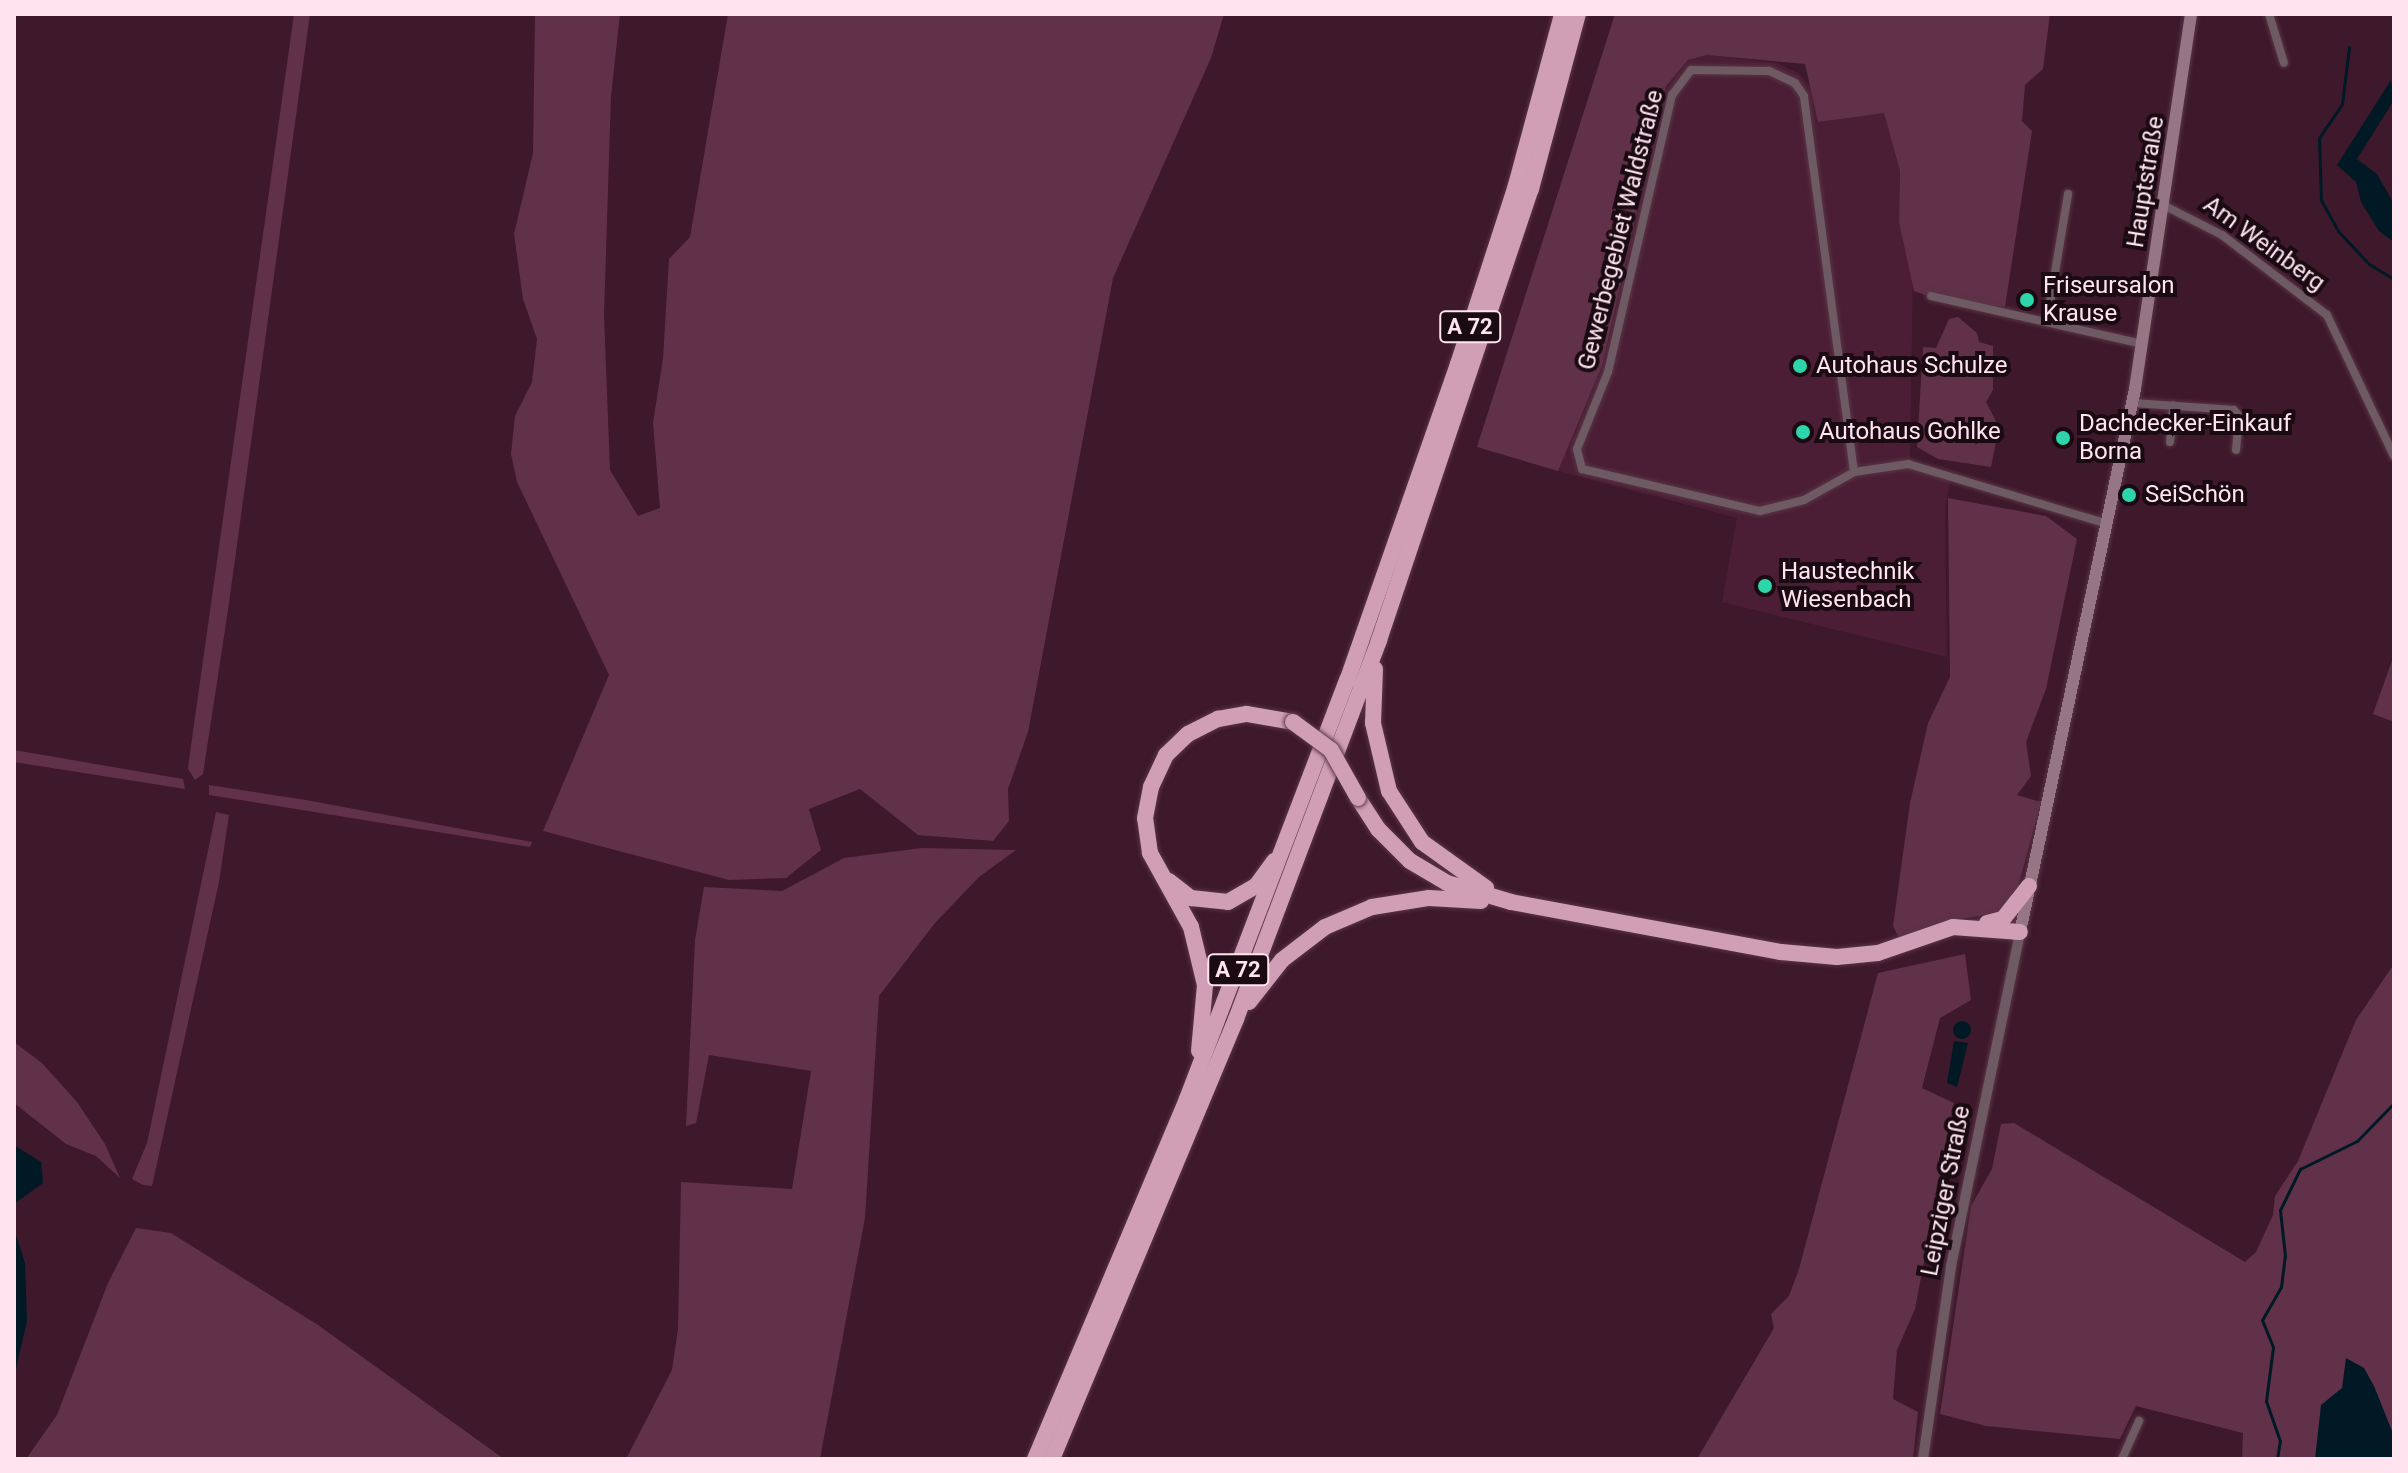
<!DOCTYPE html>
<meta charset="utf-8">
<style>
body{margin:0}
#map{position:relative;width:2408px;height:1473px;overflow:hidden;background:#3e182b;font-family:Roboto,sans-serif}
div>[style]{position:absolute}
.built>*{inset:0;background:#4b1e35}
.green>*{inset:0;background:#613149}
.water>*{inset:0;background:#001925}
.round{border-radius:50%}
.stream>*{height:3px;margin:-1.5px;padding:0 1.5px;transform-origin:1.5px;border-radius:1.5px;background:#001925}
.roads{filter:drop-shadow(0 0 2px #593546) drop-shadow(0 0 2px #593546)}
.minor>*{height:8px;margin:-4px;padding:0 4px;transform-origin:4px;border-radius:4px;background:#6e5a62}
.tertiary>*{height:10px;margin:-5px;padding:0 5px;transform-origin:5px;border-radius:5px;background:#6e5a62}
.secondary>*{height:12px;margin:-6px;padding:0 6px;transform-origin:6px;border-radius:6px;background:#967684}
.motorway>*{height:16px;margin:-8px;padding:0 8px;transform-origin:8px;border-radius:8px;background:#d19fb5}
.bridges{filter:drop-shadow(0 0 2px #593546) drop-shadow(0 0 2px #593546)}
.motorway-bridge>*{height:16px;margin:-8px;padding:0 8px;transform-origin:8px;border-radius:8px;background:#d19fb5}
.dots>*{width:22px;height:22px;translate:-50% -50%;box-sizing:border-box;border:4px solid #1a0a12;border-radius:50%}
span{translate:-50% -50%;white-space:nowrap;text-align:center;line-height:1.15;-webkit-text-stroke:8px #1a0a12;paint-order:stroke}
.shield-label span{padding:2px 6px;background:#1a0a12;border:2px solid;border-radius:6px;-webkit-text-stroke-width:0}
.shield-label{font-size:22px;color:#ffe4ef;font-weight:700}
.street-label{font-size:24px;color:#ffe4ef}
.poi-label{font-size:24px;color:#ffe4ef}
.left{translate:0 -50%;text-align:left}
.frame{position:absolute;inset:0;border:16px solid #ffe4ef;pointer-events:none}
</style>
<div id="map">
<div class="built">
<div style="clip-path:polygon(1707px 55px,1777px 63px,1798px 73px,1812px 88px,1818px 122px,1884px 112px,1900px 171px,1899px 222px,1913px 269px,1910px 458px,1950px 484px,1945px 507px,1947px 657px,1722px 602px,1737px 518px,1558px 471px,1602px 366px,1666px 86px,1688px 60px)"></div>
</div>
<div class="green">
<div style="clip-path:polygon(294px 14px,310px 14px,228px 610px,203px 774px,195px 780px,188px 769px,190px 753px)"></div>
<div style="clip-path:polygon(535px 14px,620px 14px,611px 96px,604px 315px,610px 470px,638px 516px,660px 508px,653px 423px,663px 358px,669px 259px,690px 237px,728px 14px,1224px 14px,1211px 58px,1113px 278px,1028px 732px,1008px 789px,1009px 821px,993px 841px,918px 835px,860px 789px,809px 809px,821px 850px,786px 878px,729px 880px,543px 831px,609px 675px,517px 482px,511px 454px,515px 416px,532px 382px,537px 339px,523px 299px,514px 234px,533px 153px)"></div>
<div style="clip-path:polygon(1615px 14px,2050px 14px,2043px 69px,2025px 85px,2022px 121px,2032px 131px,2005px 307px,1939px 300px,1914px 291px,1899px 222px,1900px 171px,1884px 113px,1818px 122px,1805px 64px,1707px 55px,1688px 60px,1666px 86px,1602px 366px,1558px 471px,1477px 447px)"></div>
<div style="clip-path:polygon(1958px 317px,1977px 333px,1979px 342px,1993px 346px,1993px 390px,1986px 402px,1999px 427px,1991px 467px,1938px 459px,1917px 447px,1923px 347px,1936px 348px,1949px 319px)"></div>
<div style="clip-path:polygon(1948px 498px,2046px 516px,2077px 539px,2046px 689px,2026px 742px,2031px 776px,2017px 795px,2041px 802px,2016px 895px,2000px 913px,1945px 921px,1899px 938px,1893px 926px,1910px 803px,1928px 723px,1950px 677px)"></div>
<div style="clip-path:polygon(2394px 655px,2394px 722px,2373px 714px)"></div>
<div style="clip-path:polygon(14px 750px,183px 779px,185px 789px,14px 762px)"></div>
<div style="clip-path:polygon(209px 785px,306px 800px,532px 842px,530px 847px,209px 795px)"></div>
<div style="clip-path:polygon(216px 812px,229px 815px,219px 882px,152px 1186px,143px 1185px,132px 1179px,147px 1143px)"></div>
<div style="clip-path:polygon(922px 848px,1016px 850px,979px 877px,935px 923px,879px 996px,865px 1218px,820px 1459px,626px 1459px,672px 1370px,678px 1329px,681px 1182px,792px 1189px,811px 1071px,709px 1055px,696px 1123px,686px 1126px,695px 940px,704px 887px,782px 891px,844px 858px)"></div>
<div style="clip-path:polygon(1965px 954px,1971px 1000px,1940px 1018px,1922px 1088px,1954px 1103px,1915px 1309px,1897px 1350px,1893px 1399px,1918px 1412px,1913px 1459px,1697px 1459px,1774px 1328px,1771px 1314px,1789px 1296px,1799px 1269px,1878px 973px)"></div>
<div style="clip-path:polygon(2394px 964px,2394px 1459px,2242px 1459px,2243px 1433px,2136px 1406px,2120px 1439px,1986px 1426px,1940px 1414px,1971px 1206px,1992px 1169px,2001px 1124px,2014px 1123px,2245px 1262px,2256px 1252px,2273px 1215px,2275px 1196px,2298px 1161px,2356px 1020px)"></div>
<div style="clip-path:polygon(14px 1042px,42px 1063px,77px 1102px,105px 1144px,120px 1178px,96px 1156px,66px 1144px,14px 1103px)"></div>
<div style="clip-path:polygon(136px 1228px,171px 1233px,318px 1325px,504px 1459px,26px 1459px,57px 1415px,108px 1283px)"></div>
</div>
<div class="water">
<div style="clip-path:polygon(2391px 80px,2394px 100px,2357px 159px,2377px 174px,2394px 204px,2394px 242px,2379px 231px,2361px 202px,2356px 182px,2337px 165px)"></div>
<div class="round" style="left:1953px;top:1021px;width:18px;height:18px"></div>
<div style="clip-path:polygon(1954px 1041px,1968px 1043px,1957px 1087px,1947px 1083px)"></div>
<div style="clip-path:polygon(14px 1145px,41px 1162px,43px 1183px,14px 1204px)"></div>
<div style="clip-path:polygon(14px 1229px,25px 1263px,27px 1321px,14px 1377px)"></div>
<div style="clip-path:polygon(2346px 1358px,2364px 1368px,2374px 1386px,2394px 1436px,2394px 1459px,2315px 1459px,2321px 1405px,2342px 1388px)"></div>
</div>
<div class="stream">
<div style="left:2349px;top:47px;width:57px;rotate:97deg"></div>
<div style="left:2342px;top:104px;width:41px;rotate:124.1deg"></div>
<div style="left:2319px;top:138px;width:62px;rotate:88.2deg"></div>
<div style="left:2321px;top:200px;width:35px;rotate:61deg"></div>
<div style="left:2338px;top:231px;width:45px;rotate:46.8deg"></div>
<div style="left:2369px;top:264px;width:29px;rotate:31deg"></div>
<div style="left:2277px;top:1459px;width:18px;rotate:-81deg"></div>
<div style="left:2280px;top:1441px;width:42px;rotate:-109.3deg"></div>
<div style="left:2266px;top:1401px;width:54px;rotate:-82.6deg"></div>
<div style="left:2273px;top:1347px;width:29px;rotate:-112deg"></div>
<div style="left:2262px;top:1320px;width:38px;rotate:-60deg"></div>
<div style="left:2281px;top:1287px;width:31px;rotate:-83deg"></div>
<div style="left:2285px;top:1256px;width:46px;rotate:-96.2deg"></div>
<div style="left:2280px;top:1210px;width:46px;rotate:-64deg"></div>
<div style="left:2300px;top:1169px;width:64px;rotate:-26.2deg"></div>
<div style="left:2357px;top:1141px;width:53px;rotate:-45.8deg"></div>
</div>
<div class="roads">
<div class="minor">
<div style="left:2269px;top:14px;width:51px;rotate:73deg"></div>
<div style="left:2165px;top:206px;width:64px;rotate:27deg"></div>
<div style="left:2222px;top:235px;width:132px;rotate:37.3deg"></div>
<div style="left:2327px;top:315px;width:156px;rotate:64.6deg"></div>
<div style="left:1931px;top:296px;width:217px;rotate:12.8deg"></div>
<div style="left:2047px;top:321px;width:129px;rotate:-80.6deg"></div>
<div style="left:2133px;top:403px;width:101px;rotate:4deg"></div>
<div style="left:2234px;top:410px;width:8px;rotate:50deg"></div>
<div style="left:2239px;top:416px;width:34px;rotate:95deg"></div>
<div style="left:2170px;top:442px;width:37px;rotate:-85deg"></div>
<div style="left:1854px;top:472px;width:379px;rotate:-97.6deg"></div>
<div style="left:1804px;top:96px;width:16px;rotate:-125deg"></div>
<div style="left:1795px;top:83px;width:29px;rotate:-155deg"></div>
<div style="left:1769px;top:71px;width:78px;rotate:-179.3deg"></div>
<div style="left:1691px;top:70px;width:31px;rotate:127deg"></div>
<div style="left:1672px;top:95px;width:284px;rotate:103deg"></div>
<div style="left:1608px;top:372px;width:83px;rotate:111.9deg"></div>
<div style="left:1577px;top:449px;width:21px;rotate:76deg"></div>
<div style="left:1582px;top:469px;width:183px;rotate:13.3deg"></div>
<div style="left:1760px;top:511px;width:45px;rotate:-14deg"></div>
<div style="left:1804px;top:500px;width:57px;rotate:-29.2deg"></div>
<div style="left:1854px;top:472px;width:55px;rotate:-8.4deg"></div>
<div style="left:1908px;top:464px;width:206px;rotate:16.7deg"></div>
<div style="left:2122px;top:1459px;width:42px;rotate:-65.9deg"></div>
</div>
<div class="tertiary">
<div style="left:1923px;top:1459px;width:195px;rotate:-81.7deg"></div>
<div style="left:1951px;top:1266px;width:341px;rotate:-78.3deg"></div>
</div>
<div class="secondary">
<div style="left:2020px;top:932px;width:555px;rotate:-78.04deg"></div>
<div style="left:2135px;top:389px;width:379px;rotate:-81.5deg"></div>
</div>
<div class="motorway">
<div style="left:1375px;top:669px;width:54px;rotate:92.1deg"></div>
<div style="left:1373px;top:723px;width:70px;rotate:76.8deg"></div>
<div style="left:1389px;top:791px;width:61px;rotate:57.1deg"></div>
<div style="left:1422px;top:842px;width:79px;rotate:35.7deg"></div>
<div style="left:1358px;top:798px;width:37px;rotate:57deg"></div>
<div style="left:1378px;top:829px;width:45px;rotate:45deg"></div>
<div style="left:1410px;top:861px;width:43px;rotate:30.7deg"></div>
<div style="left:1447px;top:883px;width:67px;rotate:16.5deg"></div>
<div style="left:1511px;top:902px;width:275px;rotate:10.5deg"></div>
<div style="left:1781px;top:952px;width:56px;rotate:5.1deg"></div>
<div style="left:1837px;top:957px;width:41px;rotate:-5.6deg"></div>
<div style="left:1878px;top:953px;width:79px;rotate:-19.1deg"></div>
<div style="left:1953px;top:927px;width:67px;rotate:4.3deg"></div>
<div style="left:1169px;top:881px;width:28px;rotate:38deg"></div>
<div style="left:1191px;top:898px;width:37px;rotate:6deg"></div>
<div style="left:1228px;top:902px;width:32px;rotate:-30deg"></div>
<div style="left:1256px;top:886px;width:31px;rotate:-54deg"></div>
<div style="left:1987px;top:923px;width:16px;rotate:-14deg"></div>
<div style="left:2003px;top:919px;width:42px;rotate:-51.8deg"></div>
<div style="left:1249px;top:1002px;width:53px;rotate:-51.8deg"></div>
<div style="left:1282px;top:960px;width:54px;rotate:-37.5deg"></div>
<div style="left:1325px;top:927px;width:51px;rotate:-23.1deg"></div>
<div style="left:1372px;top:907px;width:58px;rotate:-9deg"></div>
<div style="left:1429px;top:898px;width:52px;rotate:3.3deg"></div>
<div style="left:1199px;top:1051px;width:66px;rotate:-84.8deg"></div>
<div style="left:1205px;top:985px;width:60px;rotate:-103.6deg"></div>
<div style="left:1191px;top:927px;width:85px;rotate:-119deg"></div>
<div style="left:1150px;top:853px;width:35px;rotate:-98deg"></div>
<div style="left:1145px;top:818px;width:32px;rotate:-79deg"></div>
<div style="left:1151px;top:787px;width:35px;rotate:-65deg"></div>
<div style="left:1166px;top:755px;width:30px;rotate:-44deg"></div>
<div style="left:1188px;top:734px;width:34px;rotate:-27deg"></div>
<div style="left:1218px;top:719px;width:29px;rotate:-10deg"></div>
<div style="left:1247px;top:714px;width:47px;rotate:9.9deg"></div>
<div style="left:1035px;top:1459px;width:391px;rotate:-67.1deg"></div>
<div style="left:1187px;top:1099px;width:448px;rotate:-69.1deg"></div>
<div style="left:1347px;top:681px;width:336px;rotate:-70.7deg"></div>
<div style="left:1458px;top:364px;width:188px;rotate:-72deg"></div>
<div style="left:1516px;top:185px;width:177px;rotate:-74.9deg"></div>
<div style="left:1052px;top:1459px;width:477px;rotate:-67.3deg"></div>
<div style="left:1236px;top:1019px;width:405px;rotate:-69.3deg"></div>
<div style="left:1379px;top:640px;width:476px;rotate:-71.4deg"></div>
<div style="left:1531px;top:189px;width:181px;rotate:-75deg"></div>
</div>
</div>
<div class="bridges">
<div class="motorway-bridge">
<div style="left:1293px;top:722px;width:47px;rotate:36.4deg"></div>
<div style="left:1331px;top:750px;width:55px;rotate:60.6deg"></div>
</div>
</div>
<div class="dots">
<div style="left:2027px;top:300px;background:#2ed4aa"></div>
<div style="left:1800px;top:366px;background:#2ed4aa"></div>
<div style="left:1803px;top:432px;background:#2ed4aa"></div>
<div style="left:2063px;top:438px;background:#2ed4aa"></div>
<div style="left:2129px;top:495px;background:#2ed4aa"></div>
<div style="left:1765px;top:586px;background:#2ed4aa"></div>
</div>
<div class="shield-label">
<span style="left:1470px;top:327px">A 72</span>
<span style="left:1238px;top:970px">A 72</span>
</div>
<div class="street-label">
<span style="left:2146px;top:182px;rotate:-81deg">Hauptstraße</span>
<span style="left:1621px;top:230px;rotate:-76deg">Gewerbegebiet Waldstraße</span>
<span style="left:2264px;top:244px;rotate:36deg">Am Weinberg</span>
<span style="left:1946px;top:1191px;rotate:-79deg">Leipziger Straße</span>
</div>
<div class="poi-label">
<span class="left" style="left:2043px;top:300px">Friseursalon<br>Krause</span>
<span class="left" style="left:1816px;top:366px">Autohaus Schulze</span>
<span class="left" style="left:2079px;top:438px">Dachdecker-Einkauf<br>Borna</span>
<span class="left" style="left:1819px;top:432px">Autohaus Gohlke</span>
<span class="left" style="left:2145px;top:495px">SeiSchön</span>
<span class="left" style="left:1781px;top:586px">Haustechnik<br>Wiesenbach</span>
</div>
<div class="frame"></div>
</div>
